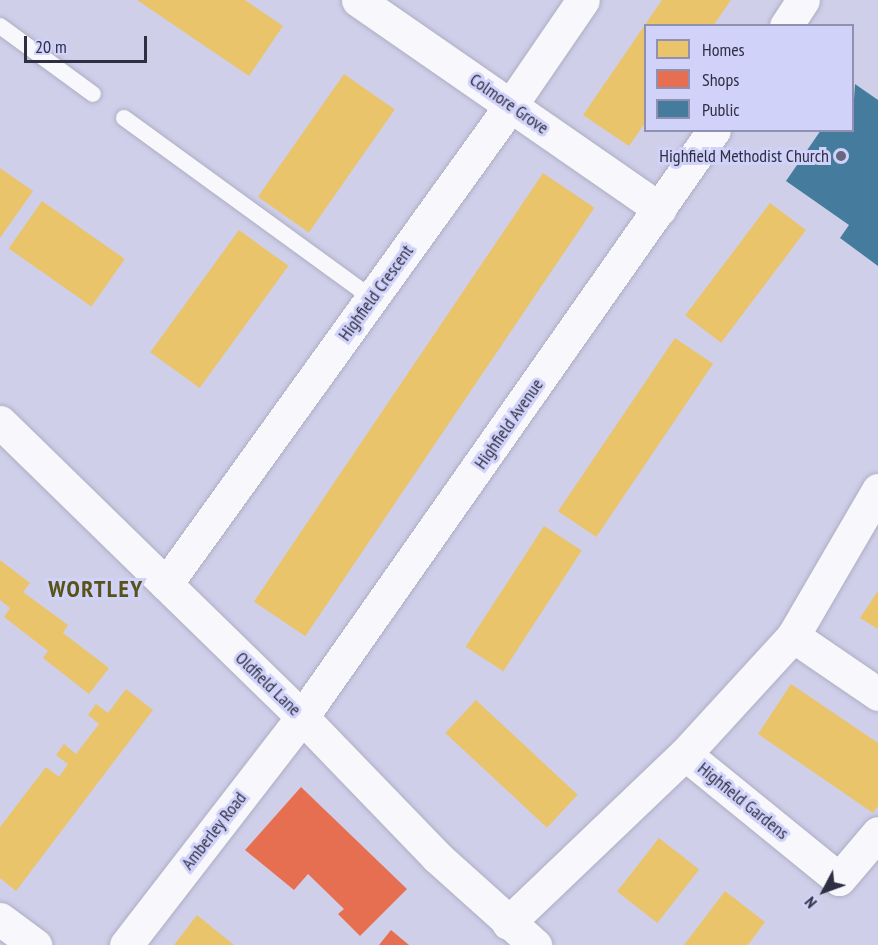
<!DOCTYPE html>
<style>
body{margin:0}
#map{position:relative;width:878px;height:945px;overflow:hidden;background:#cfcfea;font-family:"PT Sans Narrow",sans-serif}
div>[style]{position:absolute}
.homes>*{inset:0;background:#e9c46a;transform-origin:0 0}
.shops>*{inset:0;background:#e76f51}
.public>*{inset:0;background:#457b9d}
.roads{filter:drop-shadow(0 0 2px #adadc2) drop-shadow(0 0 2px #adadc2)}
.service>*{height:16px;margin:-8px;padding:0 8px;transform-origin:8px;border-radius:8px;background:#f8f8fc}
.minor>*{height:33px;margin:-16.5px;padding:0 16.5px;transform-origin:16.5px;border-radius:16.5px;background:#f8f8fc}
.tertiary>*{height:33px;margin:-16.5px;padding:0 16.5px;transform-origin:16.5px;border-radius:16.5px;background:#f8f8fc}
.dots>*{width:16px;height:16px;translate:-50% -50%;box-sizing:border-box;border:3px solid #d1d2fa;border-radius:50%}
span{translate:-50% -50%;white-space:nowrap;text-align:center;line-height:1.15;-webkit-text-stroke:6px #d1d2fa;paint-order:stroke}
.street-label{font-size:18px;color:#2f2f43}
.poi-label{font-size:18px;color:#2f2f43}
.right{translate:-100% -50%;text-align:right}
.district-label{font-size:24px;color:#585316;font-weight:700;letter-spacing:1.5px}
.legend{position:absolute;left:644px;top:24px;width:210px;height:108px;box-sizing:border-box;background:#d1d2fa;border:2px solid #9091b1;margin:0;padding:8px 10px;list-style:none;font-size:18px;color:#2f2f43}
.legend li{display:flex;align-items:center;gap:12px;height:30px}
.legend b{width:30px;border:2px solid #9091b1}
.north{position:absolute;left:794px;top:861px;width:60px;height:60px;-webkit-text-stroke:4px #d1d2fa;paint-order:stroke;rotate:229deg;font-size:16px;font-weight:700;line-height:24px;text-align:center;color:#2f2f43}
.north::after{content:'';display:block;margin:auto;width:21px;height:27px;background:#2f2f43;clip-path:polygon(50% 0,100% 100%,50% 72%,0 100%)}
.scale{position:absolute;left:24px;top:36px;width:123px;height:27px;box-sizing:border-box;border:3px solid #2f2f43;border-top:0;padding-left:8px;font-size:18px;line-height:21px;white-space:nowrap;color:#2f2f43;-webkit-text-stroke:4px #d1d2fa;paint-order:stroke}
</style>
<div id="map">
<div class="homes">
<div style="clip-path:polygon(137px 0,245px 0,283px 26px,249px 76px)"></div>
<div style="clip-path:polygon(662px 0,731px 0,713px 26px,645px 26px,645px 123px,629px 146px,583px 115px)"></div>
<div style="left:344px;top:74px;width:62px;height:150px;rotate:35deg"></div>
<div style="clip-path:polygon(0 168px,33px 191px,0 238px)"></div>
<div style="left:543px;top:173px;width:62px;height:517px;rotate:34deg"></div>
<div style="left:42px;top:201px;width:101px;height:58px;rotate:35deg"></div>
<div style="left:770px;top:203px;width:45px;height:141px;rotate:37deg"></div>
<div style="left:239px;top:230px;width:61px;height:151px;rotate:36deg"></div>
<div style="left:675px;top:338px;width:46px;height:209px;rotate:34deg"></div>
<div style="left:544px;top:526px;width:45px;height:144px;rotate:33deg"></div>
<div style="clip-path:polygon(0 560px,30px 583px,23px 592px,68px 625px,63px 633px,109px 668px,89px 694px,43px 658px,48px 651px,4px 617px,10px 608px,0 600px)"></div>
<div style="clip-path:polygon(878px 591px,878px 629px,860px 618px)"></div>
<div style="clip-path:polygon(791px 684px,878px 743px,878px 806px,873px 813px,758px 734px)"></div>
<div style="clip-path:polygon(126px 689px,153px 710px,16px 891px,0 878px,0 827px,46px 767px,59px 777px,68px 764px,56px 755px,64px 744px,76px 754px,99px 724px,88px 715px,96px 704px,108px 713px)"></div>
<div style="left:476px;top:700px;width:139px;height:45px;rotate:43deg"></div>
<div style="left:659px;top:838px;width:51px;height:68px;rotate:38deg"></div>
<div style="clip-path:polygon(725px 891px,765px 922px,748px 945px,684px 945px)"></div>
<div style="clip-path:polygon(197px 915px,219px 933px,234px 945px,174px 945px)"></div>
</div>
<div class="shops">
<div style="clip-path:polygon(301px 787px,407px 889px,360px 936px,338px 914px,344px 909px,308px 874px,294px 890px,245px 850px)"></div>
<div style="clip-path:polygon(391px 930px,409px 945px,379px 945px)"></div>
</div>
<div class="public">
<div style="clip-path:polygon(855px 84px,878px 100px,878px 266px,840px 238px,849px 225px,786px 181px,821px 130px,852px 130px)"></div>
</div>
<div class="roads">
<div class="service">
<div style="left:0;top:26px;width:115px;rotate:36.2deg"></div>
<div style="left:124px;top:118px;width:306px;rotate:36deg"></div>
</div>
<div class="minor">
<div style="left:358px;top:0;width:367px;rotate:34.7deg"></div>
<div style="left:786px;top:26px;width:31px;rotate:-57deg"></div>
<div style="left:166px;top:584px;width:590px;rotate:-54.24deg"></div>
<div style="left:511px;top:105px;width:127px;rotate:-55.6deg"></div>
<div style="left:793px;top:636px;width:103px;rotate:34.3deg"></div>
<div style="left:685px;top:754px;width:198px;rotate:39.1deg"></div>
<div style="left:839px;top:879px;width:60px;rotate:-49.7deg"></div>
<div style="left:0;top:919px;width:44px;rotate:36.6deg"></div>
<div style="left:508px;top:923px;width:245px;rotate:-43.7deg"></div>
<div style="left:685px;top:754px;width:160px;rotate:-47.5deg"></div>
<div style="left:793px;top:636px;width:169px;rotate:-59.8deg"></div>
<div style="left:126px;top:945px;width:288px;rotate:-52.3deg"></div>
<div style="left:302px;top:717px;width:717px;rotate:-54.94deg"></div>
</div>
<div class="tertiary">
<div style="left:0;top:422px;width:422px;rotate:44.3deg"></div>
<div style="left:302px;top:717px;width:194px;rotate:46deg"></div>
<div style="left:437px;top:857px;width:132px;rotate:41.9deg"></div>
</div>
</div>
<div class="dots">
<div style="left:841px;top:156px;background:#67677d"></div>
</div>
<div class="street-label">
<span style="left:509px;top:104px;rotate:35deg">Colmore Grove</span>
<span style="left:376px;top:293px;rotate:-54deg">Highfield Crescent</span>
<span style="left:509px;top:424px;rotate:-55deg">Highfield Avenue</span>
<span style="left:268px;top:684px;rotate:44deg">Oldfield Lane</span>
<span style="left:743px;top:801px;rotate:39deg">Highfield Gardens</span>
<span style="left:214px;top:831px;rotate:-52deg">Amberley Road</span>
</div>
<div class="poi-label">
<span class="right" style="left:829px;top:156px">Highfield Methodist Church</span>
</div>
<div class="district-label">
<span style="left:96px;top:589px">WORTLEY</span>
</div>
<ul class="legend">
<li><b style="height:16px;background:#e9c46a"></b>Homes</li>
<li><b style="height:16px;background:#e76f51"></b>Shops</li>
<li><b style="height:16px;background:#457b9d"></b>Public</li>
</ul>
<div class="north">N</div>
<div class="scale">20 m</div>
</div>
